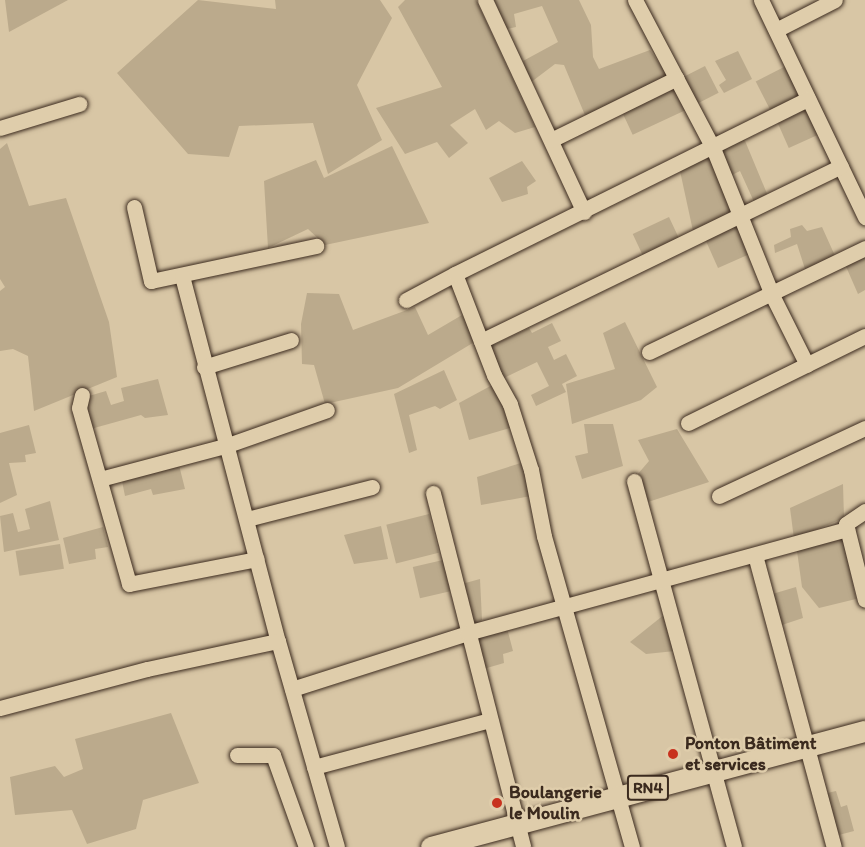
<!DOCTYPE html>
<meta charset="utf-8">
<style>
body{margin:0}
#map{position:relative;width:865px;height:847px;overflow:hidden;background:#d8c6a5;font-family:Itim,sans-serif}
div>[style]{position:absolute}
.green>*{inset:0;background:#bbaa8c;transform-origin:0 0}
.roads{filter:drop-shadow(0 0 2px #3b2a1e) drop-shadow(0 0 2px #3b2a1e)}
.minor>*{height:15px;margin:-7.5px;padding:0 7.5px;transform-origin:7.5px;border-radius:7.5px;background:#dfcdab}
.highway>*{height:21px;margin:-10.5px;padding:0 10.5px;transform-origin:10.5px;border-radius:10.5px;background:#dfcdab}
.dots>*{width:16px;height:16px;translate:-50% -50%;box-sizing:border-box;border:3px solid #dfcdab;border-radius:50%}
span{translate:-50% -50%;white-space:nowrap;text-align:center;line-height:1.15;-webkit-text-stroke:5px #dfcdab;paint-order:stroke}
.shield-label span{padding:2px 4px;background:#dfcdab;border:2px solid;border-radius:4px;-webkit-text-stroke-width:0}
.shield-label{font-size:16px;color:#3b2a1e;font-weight:700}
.poi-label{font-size:18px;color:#3b2a1e;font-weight:700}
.left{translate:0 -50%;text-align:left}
</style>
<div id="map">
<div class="green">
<div style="clip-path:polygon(5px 0,68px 0,9px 32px)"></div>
<div style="clip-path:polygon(198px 0,276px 9px,275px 0,380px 0,392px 18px,357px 85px,382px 140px,328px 174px,313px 123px,239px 126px,229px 157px,188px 154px,117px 73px)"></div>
<div style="clip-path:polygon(405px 0,476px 0,535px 127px,515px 133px,499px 121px,486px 130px,475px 109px,450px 125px,468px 143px,449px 158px,437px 142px,405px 154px,376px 108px,442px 87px,398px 7px)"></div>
<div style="clip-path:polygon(489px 0,579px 0,591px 25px,593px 57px,599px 69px,650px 50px,670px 79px,587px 120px,564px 65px,555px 64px,530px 83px,523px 61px,558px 42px,542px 6px,514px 14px,516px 27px,502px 30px)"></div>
<div style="clip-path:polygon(738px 51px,752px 79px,724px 93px,719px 85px,726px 80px,715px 61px)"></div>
<div style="left:705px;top:66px;width:30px;height:27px;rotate:63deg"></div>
<div style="left:786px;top:66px;width:36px;height:34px;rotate:63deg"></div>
<div style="left:673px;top:84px;width:29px;height:58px;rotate:65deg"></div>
<div style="left:806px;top:103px;width:34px;height:34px;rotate:66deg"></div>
<div style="clip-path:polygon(743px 136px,768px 196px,755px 204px,740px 171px,726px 178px,714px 148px)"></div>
<div style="clip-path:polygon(7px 143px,29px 206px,66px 198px,109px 322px,117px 377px,34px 411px,28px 356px,13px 349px,0 351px,0 291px,5px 287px,0 279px,0 149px)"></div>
<div style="clip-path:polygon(392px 146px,429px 223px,325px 245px,308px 229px,268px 248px,264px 181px,316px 160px,324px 178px)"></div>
<div style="clip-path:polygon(711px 153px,734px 214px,693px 231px,680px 171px)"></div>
<div style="clip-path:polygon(522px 161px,536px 181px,527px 187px,528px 194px,502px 202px,489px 178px)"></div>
<div style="left:669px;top:217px;width:26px;height:40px;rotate:65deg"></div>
<div style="left:738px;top:222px;width:34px;height:37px;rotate:66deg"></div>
<div style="clip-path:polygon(802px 225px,807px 231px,822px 227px,836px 258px,805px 269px,797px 244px,775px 253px,774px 245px,791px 237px,790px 229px)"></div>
<div style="clip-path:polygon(865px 252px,865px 290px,858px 294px,844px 262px)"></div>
<div style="clip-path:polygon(307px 293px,339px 294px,353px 330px,415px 307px,428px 335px,462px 315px,476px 341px,398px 388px,325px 404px,314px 365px,302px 364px,301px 324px)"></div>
<div style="clip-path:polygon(625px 322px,657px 387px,641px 400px,572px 424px,566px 384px,615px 369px,603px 333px)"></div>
<div style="clip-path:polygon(552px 323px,561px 341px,548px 347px,554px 360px,566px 354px,577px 376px,562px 384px,566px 392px,536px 406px,531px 395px,549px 386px,537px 362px,502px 379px,487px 348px,529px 328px,532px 333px)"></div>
<div style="clip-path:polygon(444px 370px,457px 400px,440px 409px,435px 406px,409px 415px,417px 450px,409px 453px,394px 394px)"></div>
<div style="clip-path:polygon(158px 379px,168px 415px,145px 418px,141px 415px,87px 430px,82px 398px,106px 391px,111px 405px,124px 401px,121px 388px)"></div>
<div style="clip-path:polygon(496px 383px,513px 427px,469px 440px,459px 403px)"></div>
<div style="clip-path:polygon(584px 424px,613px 424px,623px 466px,582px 479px,575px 456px,588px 453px)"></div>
<div style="clip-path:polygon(29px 425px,36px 453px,25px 455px,26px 462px,9px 463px,17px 495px,0 503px,0 433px)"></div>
<div style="clip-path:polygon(677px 429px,709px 482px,645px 503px,637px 475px,649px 461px,638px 440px)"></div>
<div style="clip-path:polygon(178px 461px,185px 489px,153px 495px,151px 489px,125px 496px,121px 476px)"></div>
<div style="clip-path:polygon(524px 462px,531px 496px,481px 505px,477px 477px)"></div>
<div style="clip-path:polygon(843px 484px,844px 518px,794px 539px,790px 508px)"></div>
<div style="clip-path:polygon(50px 501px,59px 540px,4px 552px,0 516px,13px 513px,18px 532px,30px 529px,25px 509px)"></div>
<div style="left:429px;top:514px;width:40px;height:44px;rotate:76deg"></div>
<div style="clip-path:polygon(381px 526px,388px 559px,354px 564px,344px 535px)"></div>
<div style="clip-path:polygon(103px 527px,108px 547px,95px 549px,96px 559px,69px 564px,63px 538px)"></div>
<div style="clip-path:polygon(843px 537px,856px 599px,819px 608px,802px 587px,797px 551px)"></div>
<div style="left:60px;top:544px;width:25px;height:45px;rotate:81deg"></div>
<div style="left:443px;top:560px;width:32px;height:31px;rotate:77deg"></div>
<div style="clip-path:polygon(480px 579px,482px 620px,471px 629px,458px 585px)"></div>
<div style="clip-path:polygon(796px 587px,803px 618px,776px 627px,769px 595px)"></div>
<div style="clip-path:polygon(665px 614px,675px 651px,646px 654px,630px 642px)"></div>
<div style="clip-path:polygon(507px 628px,513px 651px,503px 654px,504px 663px,480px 670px,472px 636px)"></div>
<div style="clip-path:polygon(171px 713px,199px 783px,143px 800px,136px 829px,87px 844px,72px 810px,15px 815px,10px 777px,55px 766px,64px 777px,83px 769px,75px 739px)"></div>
<div style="clip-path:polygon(836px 791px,841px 807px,847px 805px,854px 831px,835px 836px,823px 794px)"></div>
</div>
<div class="roads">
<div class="minor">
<div style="left:485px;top:0;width:234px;rotate:65deg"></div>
<div style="left:635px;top:0;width:167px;rotate:62.2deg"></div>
<div style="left:713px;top:148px;width:158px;rotate:68.1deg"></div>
<div style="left:772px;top:295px;width:78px;rotate:63.4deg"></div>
<div style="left:761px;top:0;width:241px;rotate:64.4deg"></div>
<div style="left:776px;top:30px;width:66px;rotate:-27deg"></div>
<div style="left:0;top:128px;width:83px;rotate:-16.9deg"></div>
<div style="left:551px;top:140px;width:140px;rotate:-26.2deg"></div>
<div style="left:134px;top:207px;width:76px;rotate:77.1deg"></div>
<div style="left:151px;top:281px;width:169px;rotate:-12deg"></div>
<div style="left:182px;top:276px;width:377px;rotate:75.3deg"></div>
<div style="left:278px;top:641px;width:214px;rotate:74deg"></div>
<div style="left:406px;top:300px;width:55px;rotate:-28deg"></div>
<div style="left:481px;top:341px;width:400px;rotate:-25.9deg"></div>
<div style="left:649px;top:352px;width:240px;rotate:-25.7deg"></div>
<div style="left:204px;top:367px;width:91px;rotate:-17.2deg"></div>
<div style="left:82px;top:395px;width:13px;rotate:103deg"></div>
<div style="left:79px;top:408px;width:183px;rotate:74.1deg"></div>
<div style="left:129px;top:584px;width:130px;rotate:-11.1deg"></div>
<div style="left:688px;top:423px;width:197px;rotate:-26.2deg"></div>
<div style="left:100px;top:479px;width:129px;rotate:-14.8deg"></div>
<div style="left:225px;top:446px;width:108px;rotate:-19.4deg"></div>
<div style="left:634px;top:481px;width:379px;rotate:74.7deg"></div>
<div style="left:433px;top:493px;width:365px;rotate:75.7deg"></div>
<div style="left:719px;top:496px;width:161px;rotate:-25deg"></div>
<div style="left:865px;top:511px;width:23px;rotate:146deg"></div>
<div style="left:846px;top:524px;width:78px;rotate:76deg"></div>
<div style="left:247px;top:519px;width:129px;rotate:-14.4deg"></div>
<div style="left:755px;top:555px;width:302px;rotate:74.9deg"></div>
<div style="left:292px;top:689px;width:184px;rotate:-17.7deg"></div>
<div style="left:467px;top:633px;width:394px;rotate:-15.3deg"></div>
<div style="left:0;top:708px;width:152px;rotate:-14.9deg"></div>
<div style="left:147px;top:669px;width:134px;rotate:-12.1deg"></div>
<div style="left:237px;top:755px;width:36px"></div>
<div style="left:273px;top:755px;width:98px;rotate:70.3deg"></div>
<div style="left:314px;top:767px;width:182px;rotate:-15deg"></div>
<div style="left:632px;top:847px;width:323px;rotate:-105.8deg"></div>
<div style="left:544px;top:536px;width:67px;rotate:-101.1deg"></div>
<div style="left:531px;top:470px;width:69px;rotate:-107.7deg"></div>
<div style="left:510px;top:404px;width:33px;rotate:-119deg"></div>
<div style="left:494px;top:375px;width:108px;rotate:-111.1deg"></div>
<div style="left:455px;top:274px;width:394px;rotate:-26.4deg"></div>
</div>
<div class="highway">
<div style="left:431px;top:847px;width:449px;rotate:-15deg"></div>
</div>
</div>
<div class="dots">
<div style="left:673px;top:754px;background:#c8321e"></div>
<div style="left:497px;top:803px;background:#c8321e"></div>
</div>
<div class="shield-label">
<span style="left:648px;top:788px">RN4</span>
</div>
<div class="poi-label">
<span class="left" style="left:685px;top:754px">Ponton Bâtiment<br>et services</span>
<span class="left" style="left:509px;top:803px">Boulangerie<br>le Moulin</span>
</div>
</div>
